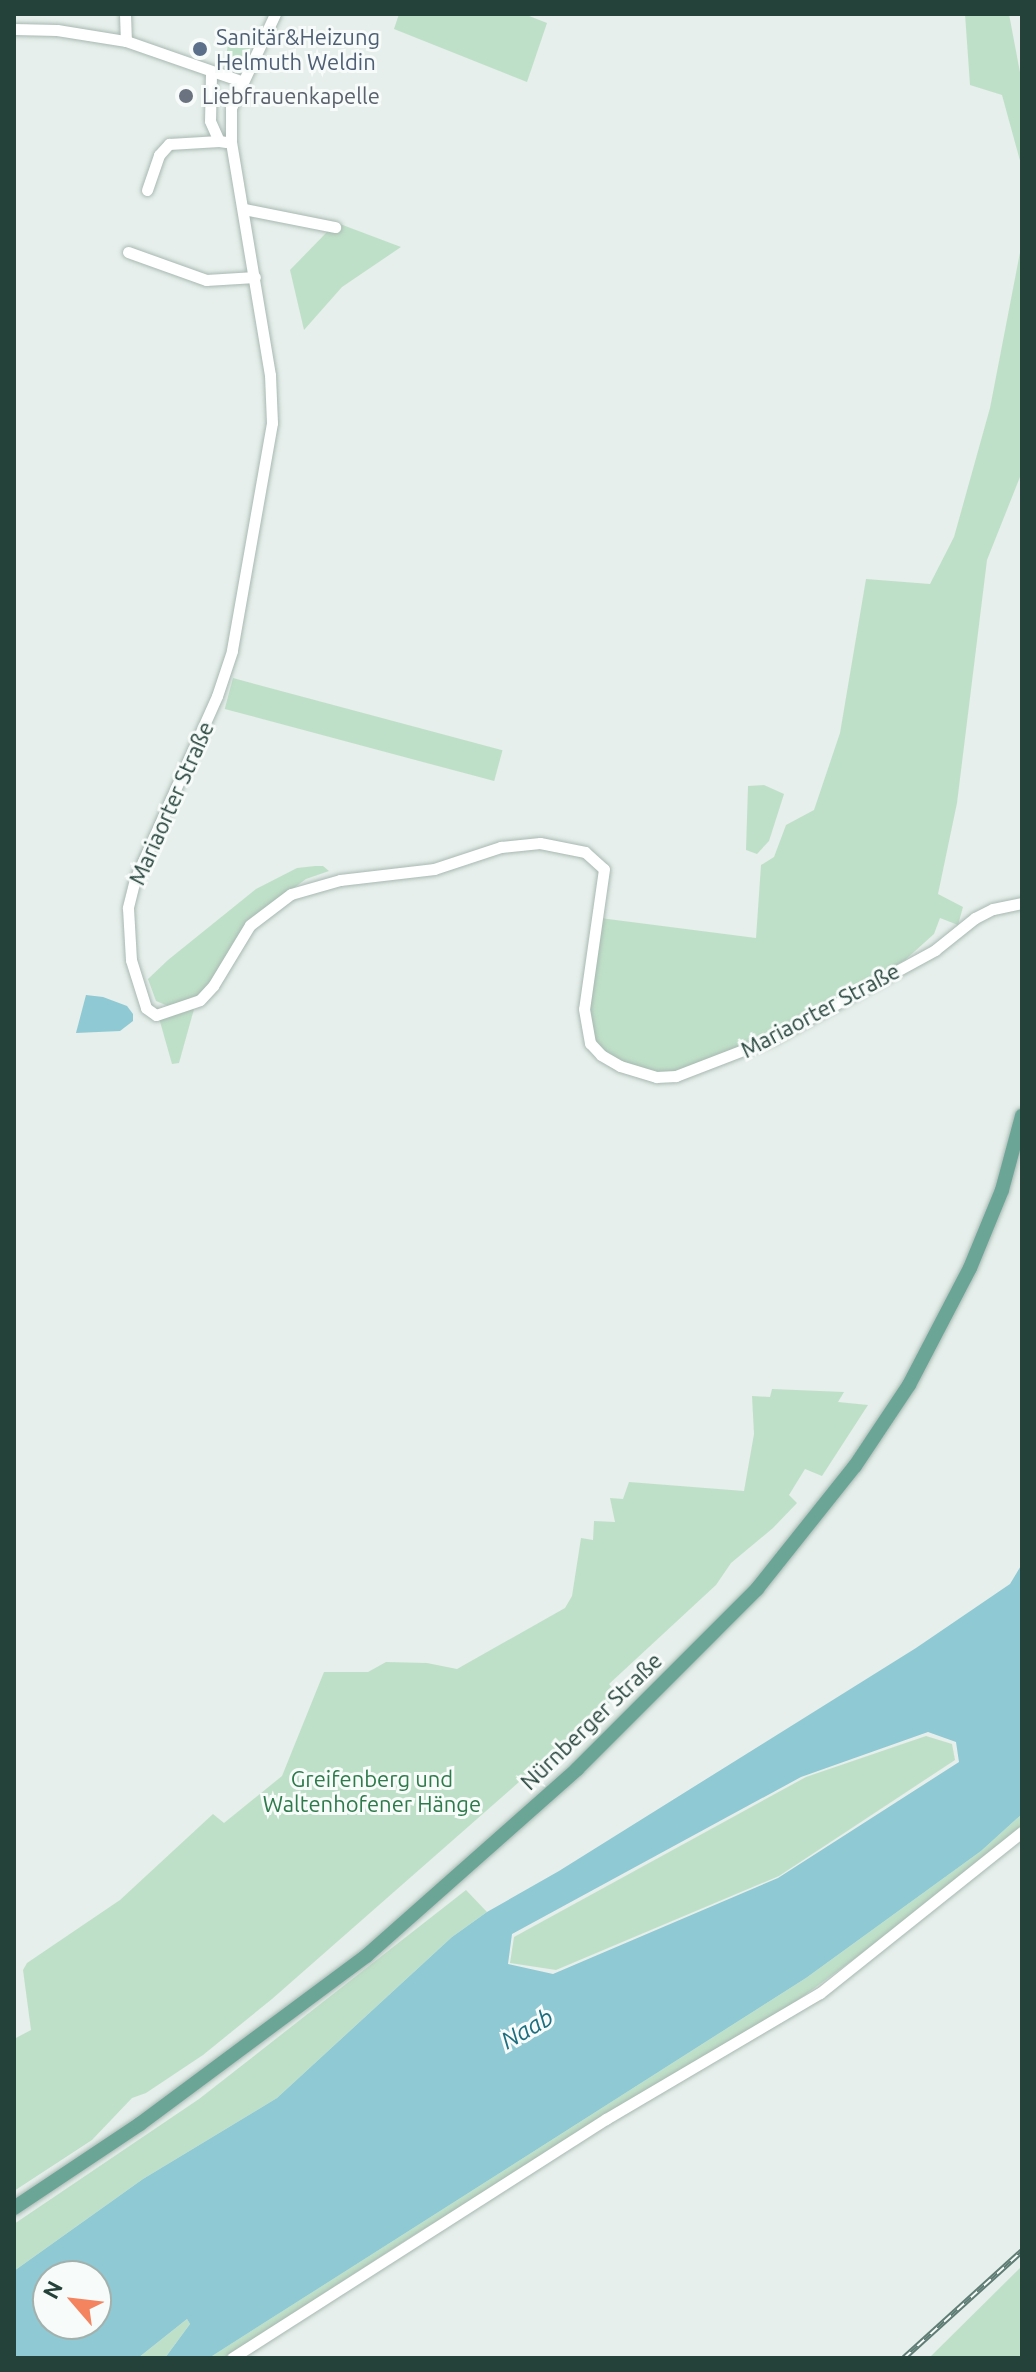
<!DOCTYPE html>
<meta charset="utf-8">
<style>
body{margin:0}
#map{position:relative;width:1036px;height:2372px;overflow:hidden;background:#e6efeb;font-family:Ubuntu,sans-serif}
div>[style]{position:absolute}
.green>*{inset:0;background:#bfe0c8;transform-origin:0 0}
.water>*{inset:0;background:#8ec9d4}
.roads{filter:drop-shadow(0 0 2px #a8b8b2) drop-shadow(0 0 2px #a8b8b2)}
.minor>*{height:11px;margin:-5.5px;padding:0 5.5px;transform-origin:5.5px;border-radius:5.5px;background:#fff}
.major>*{height:14px;margin:-7px;padding:0 7px;transform-origin:7px;border-radius:7px;background:#6aa596}
.rail>*{height:6px;margin-top:-3px;transform-origin:0;background:repeating-linear-gradient(90deg,#f7fbf9 0 9px,#5f7d75 0 18px);box-sizing:border-box;border-block:2px solid #5f7d75}
.dots>*{width:22px;height:22px;translate:-50% -50%;box-sizing:border-box;border:4px solid #f7fbf9;border-radius:50%}
span{translate:-50% -50%;white-space:nowrap;text-align:center;line-height:1.15;-webkit-text-stroke:6px #f7fbf9;paint-order:stroke}
.service-label{font-size:22px;color:#4e5e75}
.left{translate:0 -50%;text-align:left}
.worship-label{font-size:22px;color:#5b616d}
.street-label{font-size:22px;color:#24423a}
.park-label{font-size:22px;color:#2d7a4b}
.water-label{font-size:24px;color:#1c6f80;font-style:italic}
.frame{position:absolute;inset:0;border:16px solid #24423a;pointer-events:none}
.north{position:absolute;left:32px;top:2260px;width:80px;height:80px;box-sizing:border-box;background:#f7fbf9;border:2px solid #a3b1ad;border-radius:50%;rotate:298deg;font-size:22px;font-weight:700;line-height:32px;text-align:center;color:#24423a}
.north::after{content:'';display:block;margin:auto;width:28px;height:36px;background:#f4845f;clip-path:polygon(50% 0,100% 100%,50% 72%,0 100%)}
</style>
<div id="map">
<div class="green">
<div style="clip-path:polygon(399px 14px,524px 14px,547px 23px,527px 82px,394px 29px)"></div>
<div style="clip-path:polygon(965px 14px,1009px 14px,1022px 83px,1022px 168px,1002px 95px,970px 85px)"></div>
<div style="clip-path:polygon(230px 34px,257px 35px,241px 65px,224px 67px)"></div>
<div style="clip-path:polygon(332px 221px,401px 247px,342px 287px,304px 330px,290px 270px,326px 233px)"></div>
<div style="clip-path:polygon(1022px 242px,1022px 472px,987px 560px,957px 803px,938px 894px,963px 907px,958px 925px,940px 918px,934px 934px,905px 960px,765px 1041px,674px 1073px,655px 1075px,622px 1065px,596px 1044px,587px 1023px,600px 918px,756px 938px,761px 865px,774px 857px,786px 825px,814px 810px,840px 733px,866px 579px,930px 584px,954px 537px,990px 408px)"></div>
<div style="left:233px;top:678px;width:279px;height:32px;rotate:15deg"></div>
<div style="clip-path:polygon(764px 785px,784px 794px,769px 841px,757px 854px,746px 850px,748px 786px)"></div>
<div style="clip-path:polygon(315px 866px,323px 866px,329px 871px,306px 879px,249px 921px,207px 991px,173px 1008px,156px 1001px,148px 979px,168px 960px,256px 889px,297px 868px)"></div>
<div style="clip-path:polygon(194px 1009px,179px 1063px,172px 1064px,159px 1018px)"></div>
<div style="clip-path:polygon(772px 1389px,844px 1392px,838px 1402px,868px 1405px,822px 1476px,805px 1469px,789px 1495px,797px 1503px,773px 1528px,731px 1563px,716px 1585px,609px 1684px,618px 1695px,272px 1999px,203px 2055px,146px 2093px,132px 2098px,92px 2140px,14px 2191px,14px 2039px,31px 2030px,23px 1970px,27px 1963px,120px 1900px,213px 1814px,224px 1823px,282px 1776px,324px 1672px,368px 1672px,386px 1662px,427px 1663px,457px 1669px,565px 1608px,572px 1596px,581px 1538px,593px 1540px,594px 1521px,615px 1522px,610px 1498px,623px 1499px,629px 1482px,744px 1491px,754px 1434px,752px 1396px,770px 1397px)"></div>
<div style="clip-path:polygon(926px 1736px,952px 1744px,955px 1760px,779px 1876px,556px 1970px,510px 1963px,514px 1937px,806px 1777px)"></div>
<div style="clip-path:polygon(1022px 1814px,1021px 1826px,888px 1934px,779px 2014px,417px 2233px,224px 2358px,209px 2358px,806px 1978px,981px 1851px)"></div>
<div style="clip-path:polygon(466px 1890px,487px 1912px,452px 1937px,277px 2098px,143px 2179px,14px 2271px,14px 2224px,199px 2099px)"></div>
<div style="clip-path:polygon(1022px 2266px,1022px 2358px,929px 2358px)"></div>
<div style="clip-path:polygon(187px 2319px,190px 2324px,165px 2358px,138px 2358px)"></div>
</div>
<div class="water">
<div style="clip-path:polygon(86px 995px,103px 997px,127px 1006px,133px 1014px,133px 1021px,120px 1031px,76px 1033px)"></div>
<div style="clip-path:polygon(evenodd,1022px 1564px,1022px 1814px,981px 1851px,806px 1978px,209px 2358px,165px 2358px,190px 2324px,187px 2319px,138px 2358px,14px 2358px,14px 2271px,143px 2179px,277px 2098px,452px 1937px,487px 1912px,559px 1871px,916px 1648px,1010px 1584px,1022px 1564px,928px 1732px,956px 1742px,959px 1762px,778px 1878px,553px 1974px,508px 1964px,512px 1934px,801px 1777px,928px 1732px,1022px 1564px,48px 2276px,96px 2276px,96px 2324px,48px 2324px,48px 2276px)"></div>
</div>
<div class="roads">
<div class="minor">
<div style="left:125px;top:14px;width:27px;rotate:88deg"></div>
<div style="left:275px;top:14px;width:104px;rotate:115.1deg"></div>
<div style="left:231px;top:108px;width:34px;rotate:90deg"></div>
<div style="left:231px;top:142px;width:236px;rotate:80.5deg"></div>
<div style="left:270px;top:375px;width:48px;rotate:87.6deg"></div>
<div style="left:272px;top:423px;width:231px;rotate:100deg"></div>
<div style="left:232px;top:651px;width:47px;rotate:108.4deg"></div>
<div style="left:217px;top:696px;width:201px;rotate:114.1deg"></div>
<div style="left:135px;top:879px;width:30px;rotate:104deg"></div>
<div style="left:128px;top:908px;width:52px;rotate:86.7deg"></div>
<div style="left:131px;top:960px;width:50px;rotate:72.6deg"></div>
<div style="left:146px;top:1008px;width:12px;rotate:35deg"></div>
<div style="left:156px;top:1015px;width:46px;rotate:-18.8deg"></div>
<div style="left:200px;top:1000px;width:19px;rotate:-47deg"></div>
<div style="left:213px;top:986px;width:71px;rotate:-58.8deg"></div>
<div style="left:250px;top:925px;width:51px;rotate:-37.1deg"></div>
<div style="left:291px;top:894px;width:51px;rotate:-15.9deg"></div>
<div style="left:340px;top:880px;width:95px;rotate:-6.7deg"></div>
<div style="left:434px;top:869px;width:71px;rotate:-18.2deg"></div>
<div style="left:501px;top:847px;width:39px;rotate:-6deg"></div>
<div style="left:540px;top:843px;width:46px;rotate:11.3deg"></div>
<div style="left:585px;top:852px;width:25px;rotate:42deg"></div>
<div style="left:604px;top:869px;width:141px;rotate:98.1deg"></div>
<div style="left:584px;top:1009px;width:35px;rotate:80deg"></div>
<div style="left:590px;top:1043px;width:16px;rotate:47deg"></div>
<div style="left:601px;top:1055px;width:22px;rotate:30deg"></div>
<div style="left:620px;top:1066px;width:38px;rotate:17deg"></div>
<div style="left:656px;top:1077px;width:20px;rotate:-3deg"></div>
<div style="left:676px;top:1076px;width:103px;rotate:-21.1deg"></div>
<div style="left:772px;top:1039px;width:186px;rotate:-28.6deg"></div>
<div style="left:935px;top:950px;width:51px;rotate:-38.7deg"></div>
<div style="left:975px;top:918px;width:20px;rotate:-27deg"></div>
<div style="left:993px;top:909px;width:30px;rotate:-12deg"></div>
<div style="left:14px;top:29px;width:43px;rotate:1.3deg"></div>
<div style="left:57px;top:30px;width:70px;rotate:9.1deg"></div>
<div style="left:126px;top:41px;width:122px;rotate:19.2deg"></div>
<div style="left:211px;top:74px;width:47px;rotate:91.2deg"></div>
<div style="left:210px;top:121px;width:22px;rotate:66deg"></div>
<div style="left:219px;top:141px;width:7px;rotate:8deg"></div>
<div style="left:147px;top:190px;width:37px;rotate:-71deg"></div>
<div style="left:159px;top:155px;width:15px;rotate:-48deg"></div>
<div style="left:169px;top:144px;width:50px;rotate:-3.4deg"></div>
<div style="left:244px;top:209px;width:93px;rotate:11.2deg"></div>
<div style="left:128px;top:252px;width:83px;rotate:19.7deg"></div>
<div style="left:206px;top:280px;width:49px;rotate:-3.5deg"></div>
<div style="left:232px;top:2358px;width:444px;rotate:-32.6deg"></div>
<div style="left:606px;top:2119px;width:248px;rotate:-30.5deg"></div>
<div style="left:820px;top:1993px;width:258px;rotate:-38.6deg"></div>
</div>
<div class="major">
<div style="left:14px;top:2208px;width:151px;rotate:-33.7deg"></div>
<div style="left:140px;top:2124px;width:282px;rotate:-36.6deg"></div>
<div style="left:366px;top:1956px;width:282px;rotate:-41.5deg"></div>
<div style="left:577px;top:1769px;width:255px;rotate:-45deg"></div>
<div style="left:757px;top:1589px;width:157px;rotate:-51.5deg"></div>
<div style="left:855px;top:1466px;width:97px;rotate:-56.3deg"></div>
<div style="left:909px;top:1385px;width:132px;rotate:-62.5deg"></div>
<div style="left:970px;top:1268px;width:84px;rotate:-67.7deg"></div>
<div style="left:1002px;top:1190px;width:77px;rotate:-74.9deg"></div>
</div>
</div>
<div class="rail">
<div style="left:904px;top:2358px;width:159px;rotate:-42.2deg"></div>
</div>
<div class="dots">
<div style="left:200px;top:49px;background:#5c6f8a"></div>
<div style="left:186px;top:96px;background:#6b7280"></div>
</div>
<div class="service-label">
<span class="left" style="left:216px;top:49px">Sanitär&amp;Heizung<br>Helmuth Weldin</span>
</div>
<div class="worship-label">
<span class="left" style="left:202px;top:96px">Liebfrauenkapelle</span>
</div>
<div class="street-label">
<span style="left:171px;top:803px;rotate:-66deg">Mariaorter Straße</span>
<span style="left:820px;top:1010px;rotate:-28deg">Mariaorter Straße</span>
<span style="left:591px;top:1721px;rotate:-44deg">Nürnberger Straße</span>
</div>
<div class="park-label">
<span style="left:372px;top:1791px">Greifenberg und<br>Waltenhofener Hänge</span>
</div>
<div class="water-label">
<span style="left:527px;top:2029px;rotate:-30deg">Naab</span>
</div>
<div class="frame"></div>
<div class="north">N</div>
</div>
